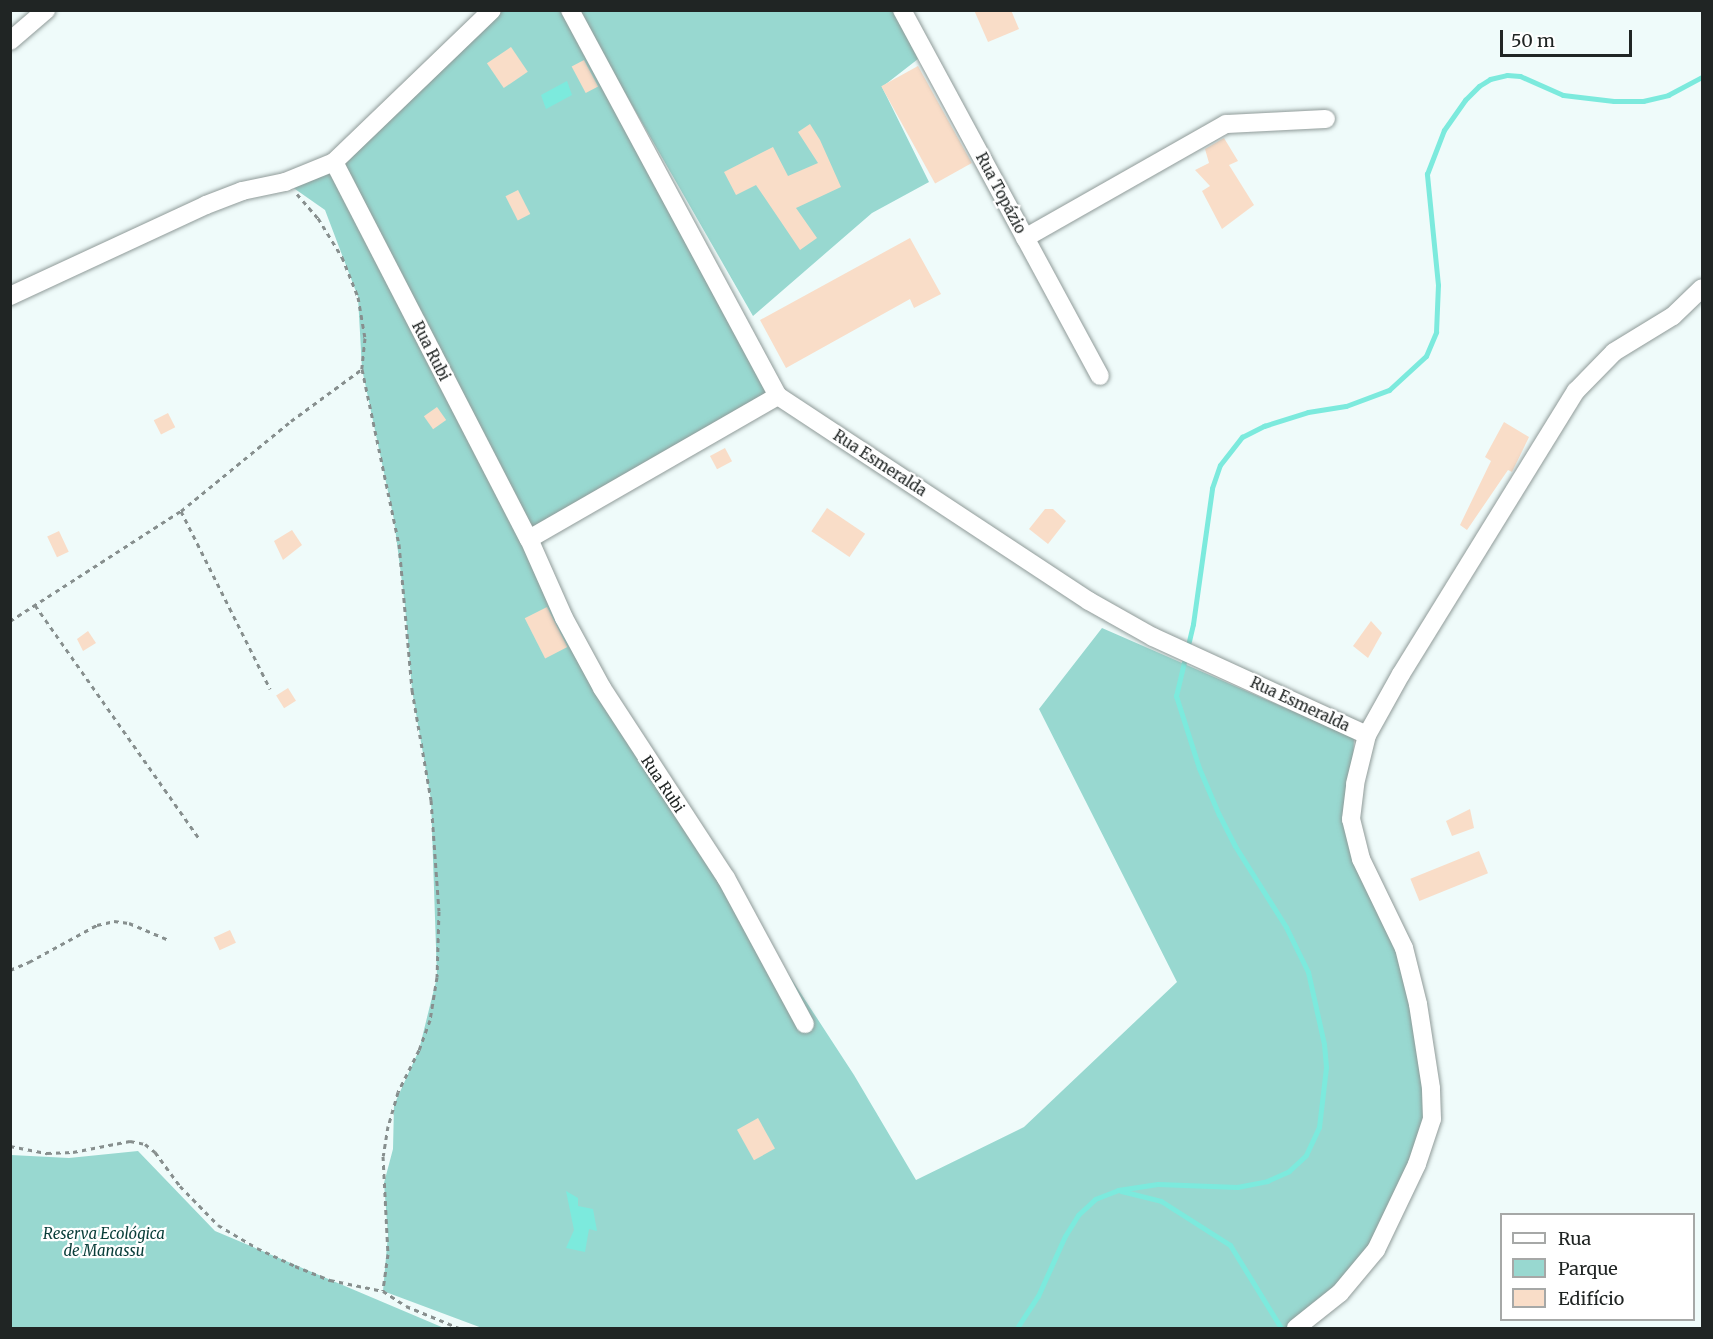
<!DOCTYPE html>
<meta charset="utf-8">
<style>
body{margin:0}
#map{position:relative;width:1713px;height:1339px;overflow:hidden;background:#effbfa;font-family:Merriweather,serif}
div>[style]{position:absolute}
.green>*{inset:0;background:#98d8d0}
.water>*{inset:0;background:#7ceadd}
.stream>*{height:5px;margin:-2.5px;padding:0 2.5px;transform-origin:2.5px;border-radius:2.5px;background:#7ceadd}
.building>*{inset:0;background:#f9ddc8;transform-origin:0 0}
.path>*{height:3px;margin-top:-1.5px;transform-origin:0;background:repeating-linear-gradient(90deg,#878f8e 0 4.5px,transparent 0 9px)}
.roads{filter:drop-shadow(0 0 2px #909b99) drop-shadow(0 0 2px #909b99)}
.minor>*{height:18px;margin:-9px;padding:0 9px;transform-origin:9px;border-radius:9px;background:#fff}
span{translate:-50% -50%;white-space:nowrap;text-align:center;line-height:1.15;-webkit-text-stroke:4.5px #fff;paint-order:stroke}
.street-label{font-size:15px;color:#202524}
.park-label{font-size:15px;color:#083d39;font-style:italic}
.frame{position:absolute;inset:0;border:12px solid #202524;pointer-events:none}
.legend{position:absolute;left:1500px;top:1213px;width:195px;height:108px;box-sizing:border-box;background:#fff;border:2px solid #a6a8a7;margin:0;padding:8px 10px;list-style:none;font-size:18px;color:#202524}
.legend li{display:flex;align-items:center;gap:12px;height:30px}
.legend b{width:30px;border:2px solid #a6a8a7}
.scale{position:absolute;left:1500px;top:30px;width:132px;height:27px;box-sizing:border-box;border:3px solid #202524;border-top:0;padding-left:8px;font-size:18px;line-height:21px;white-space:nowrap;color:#202524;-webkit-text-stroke:4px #fff;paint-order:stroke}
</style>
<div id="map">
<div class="green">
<div style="clip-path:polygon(492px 11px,569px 11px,768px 393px,529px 539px,602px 688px,854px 1075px,916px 1180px,1024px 1127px,1177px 982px,1039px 709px,1102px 628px,1354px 738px,1351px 819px,1404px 948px,1432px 1119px,1376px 1250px,1290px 1328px,482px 1328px,383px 1291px,388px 1235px,384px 1183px,393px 1149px,394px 1105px,419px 1050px,437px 977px,431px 800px,412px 690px,405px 606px,394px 520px,362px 369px,358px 297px,325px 210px,285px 182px,334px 162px)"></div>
<div style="clip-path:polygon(578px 11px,894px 11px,918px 59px,882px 87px,929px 182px,872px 213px,753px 316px)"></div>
<div style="clip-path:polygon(138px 1151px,215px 1231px,444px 1328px,11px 1328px,11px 1155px,69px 1158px)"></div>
</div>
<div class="water">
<div style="clip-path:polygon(567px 81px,572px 95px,546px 109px,541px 95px)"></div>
<div style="clip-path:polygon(566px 1191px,578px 1198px,578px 1206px,593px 1209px,597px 1231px,589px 1229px,585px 1252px,566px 1248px,574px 1230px)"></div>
</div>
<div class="stream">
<div style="left:1121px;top:1191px;width:41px;rotate:14deg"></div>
<div style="left:1161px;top:1201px;width:82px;rotate:32.5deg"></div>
<div style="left:1230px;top:1245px;width:97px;rotate:58.4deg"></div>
<div style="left:1017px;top:1328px;width:38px;rotate:-57deg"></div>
<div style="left:1038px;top:1296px;width:66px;rotate:-65.8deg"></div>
<div style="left:1065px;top:1236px;width:25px;rotate:-58deg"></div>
<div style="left:1078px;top:1215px;width:23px;rotate:-43deg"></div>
<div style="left:1095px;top:1199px;width:25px;rotate:-21deg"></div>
<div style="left:1118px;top:1190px;width:40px;rotate:-8.5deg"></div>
<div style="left:1158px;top:1184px;width:79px;rotate:2.2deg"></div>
<div style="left:1237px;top:1187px;width:31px;rotate:-11deg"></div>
<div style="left:1267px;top:1181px;width:24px;rotate:-24deg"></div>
<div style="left:1289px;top:1171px;width:23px;rotate:-43deg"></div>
<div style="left:1306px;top:1155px;width:31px;rotate:-65deg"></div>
<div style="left:1319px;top:1127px;width:60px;rotate:-83.3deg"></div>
<div style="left:1326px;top:1067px;width:23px;rotate:-95deg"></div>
<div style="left:1324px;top:1044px;width:74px;rotate:-102.5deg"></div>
<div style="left:1308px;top:972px;width:50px;rotate:-116.1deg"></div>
<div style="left:1286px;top:927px;width:96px;rotate:-122.2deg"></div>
<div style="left:1235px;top:846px;width:35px;rotate:-117deg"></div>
<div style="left:1219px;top:815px;width:51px;rotate:-113.1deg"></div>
<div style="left:1199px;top:768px;width:76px;rotate:-107.7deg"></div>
<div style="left:1176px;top:696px;width:74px;rotate:-76.7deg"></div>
<div style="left:1193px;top:624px;width:137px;rotate:-82deg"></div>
<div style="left:1212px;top:488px;width:24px;rotate:-71deg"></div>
<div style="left:1220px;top:465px;width:36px;rotate:-52deg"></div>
<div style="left:1242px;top:437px;width:25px;rotate:-27deg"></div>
<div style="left:1264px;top:426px;width:46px;rotate:-17.7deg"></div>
<div style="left:1308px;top:412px;width:38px;rotate:-9deg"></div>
<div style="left:1346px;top:406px;width:46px;rotate:-20.4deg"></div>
<div style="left:1389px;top:390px;width:50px;rotate:-42.6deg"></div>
<div style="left:1426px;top:356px;width:26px;rotate:-67deg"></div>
<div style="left:1436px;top:332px;width:47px;rotate:-87.6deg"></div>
<div style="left:1438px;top:285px;width:112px;rotate:-95.7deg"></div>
<div style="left:1427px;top:174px;width:47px;rotate:-68.9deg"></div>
<div style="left:1444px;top:130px;width:37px;rotate:-55deg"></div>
<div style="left:1465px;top:100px;width:20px;rotate:-45deg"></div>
<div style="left:1479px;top:86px;width:13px;rotate:-32deg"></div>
<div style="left:1490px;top:79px;width:17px;rotate:-13deg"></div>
<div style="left:1507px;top:75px;width:13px;rotate:4deg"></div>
<div style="left:1520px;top:76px;width:47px;rotate:23.8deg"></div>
<div style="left:1563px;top:95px;width:51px;rotate:6.7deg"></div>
<div style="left:1614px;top:101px;width:29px"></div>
<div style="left:1643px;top:101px;width:26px;rotate:-13deg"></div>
<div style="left:1668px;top:95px;width:38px;rotate:-28deg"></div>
</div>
<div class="building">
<div style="clip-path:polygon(974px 10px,1011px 10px,1019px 29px,988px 42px)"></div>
<div style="left:511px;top:47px;width:30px;height:29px;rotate:56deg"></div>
<div style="left:584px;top:60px;width:30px;height:14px;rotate:62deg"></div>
<div style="left:918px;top:66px;width:111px;height:42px;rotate:61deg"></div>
<div style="clip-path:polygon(810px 124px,820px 140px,841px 187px,796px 208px,817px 238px,800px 250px,756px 185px,736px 195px,724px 172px,773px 147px,788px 176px,818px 163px,798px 132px)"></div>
<div style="clip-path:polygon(1224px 138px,1238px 161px,1229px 165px,1254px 205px,1222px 229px,1202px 191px,1210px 186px,1195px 170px,1209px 163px,1205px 149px)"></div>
<div style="left:518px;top:190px;width:27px;height:14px;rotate:63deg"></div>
<div style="clip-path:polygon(910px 238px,941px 294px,914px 308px,910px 299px,786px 368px,760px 320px)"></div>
<div style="left:437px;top:407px;width:16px;height:16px;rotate:55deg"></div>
<div style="left:168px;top:413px;width:16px;height:16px;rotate:63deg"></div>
<div style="clip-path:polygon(1504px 422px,1529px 437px,1512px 472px,1508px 470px,1467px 530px,1460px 525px,1491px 461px,1485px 457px)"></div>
<div style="left:725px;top:448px;width:15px;height:17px;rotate:62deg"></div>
<div style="left:827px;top:508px;width:46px;height:28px;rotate:34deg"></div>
<div style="clip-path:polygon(1045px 509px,1053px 509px,1066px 521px,1048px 544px,1029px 529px)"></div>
<div style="clip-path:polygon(292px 530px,302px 545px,283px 560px,274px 541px)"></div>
<div style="left:59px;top:531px;width:23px;height:13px;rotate:65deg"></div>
<div style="left:547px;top:607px;width:45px;height:25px;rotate:63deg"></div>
<div style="clip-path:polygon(1371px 621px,1382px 633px,1368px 658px,1353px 646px)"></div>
<div style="clip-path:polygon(88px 631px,96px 643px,83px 651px,77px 639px)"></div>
<div style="left:288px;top:688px;width:15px;height:14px;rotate:58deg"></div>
<div style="clip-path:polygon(1470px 809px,1474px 828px,1452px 836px,1446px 821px)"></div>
<div style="left:1479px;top:851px;width:24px;height:74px;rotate:68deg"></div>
<div style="left:230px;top:930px;width:14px;height:18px;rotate:65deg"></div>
<div style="left:758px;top:1118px;width:35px;height:24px;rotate:61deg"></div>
</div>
<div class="path">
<div style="left:297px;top:194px;width:32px;rotate:49deg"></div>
<div style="left:318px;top:218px;width:46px;rotate:58.4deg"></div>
<div style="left:342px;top:257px;width:43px;rotate:68.2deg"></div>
<div style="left:358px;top:297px;width:42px;rotate:80.3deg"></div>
<div style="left:365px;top:338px;width:31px;rotate:96deg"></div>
<div style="left:362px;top:369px;width:179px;rotate:78.1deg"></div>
<div style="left:399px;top:544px;width:147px;rotate:84.9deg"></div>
<div style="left:412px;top:690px;width:112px;rotate:80.2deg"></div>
<div style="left:431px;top:800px;width:111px;rotate:85.9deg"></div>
<div style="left:439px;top:911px;width:66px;rotate:91.7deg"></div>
<div style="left:437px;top:977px;width:44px;rotate:99.2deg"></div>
<div style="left:430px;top:1020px;width:32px;rotate:110deg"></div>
<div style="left:419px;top:1050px;width:47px;rotate:116.6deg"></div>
<div style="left:398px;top:1092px;width:35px;rotate:106deg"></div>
<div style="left:388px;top:1126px;width:30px;rotate:99deg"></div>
<div style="left:383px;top:1156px;width:98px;rotate:87.1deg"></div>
<div style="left:388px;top:1254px;width:37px;rotate:98deg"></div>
<div style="left:383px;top:1291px;width:27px;rotate:33deg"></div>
<div style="left:406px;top:1306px;width:57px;rotate:22.5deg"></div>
<div style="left:181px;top:511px;width:199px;rotate:63.4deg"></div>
<div style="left:35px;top:605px;width:284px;rotate:54.9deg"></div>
<div style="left:10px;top:621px;width:203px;rotate:-32.8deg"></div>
<div style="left:181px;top:511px;width:142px;rotate:-39.3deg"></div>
<div style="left:291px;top:421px;width:88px;rotate:-36.2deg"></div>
<div style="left:10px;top:970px;width:21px;rotate:-23deg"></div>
<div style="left:29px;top:962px;width:77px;rotate:-28.6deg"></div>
<div style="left:97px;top:925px;width:17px;rotate:-13deg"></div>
<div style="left:114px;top:921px;width:15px;rotate:8deg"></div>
<div style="left:129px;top:923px;width:43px;rotate:23deg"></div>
<div style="left:10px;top:1146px;width:38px;rotate:11deg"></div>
<div style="left:47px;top:1153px;width:26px;rotate:-2deg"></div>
<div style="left:73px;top:1152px;width:58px;rotate:-10.9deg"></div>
<div style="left:130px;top:1141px;width:15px;rotate:11deg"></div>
<div style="left:145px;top:1144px;width:13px;rotate:39deg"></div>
<div style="left:155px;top:1152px;width:42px;rotate:53.7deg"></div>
<div style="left:180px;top:1186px;width:54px;rotate:45.7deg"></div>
<div style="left:218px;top:1225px;width:45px;rotate:30.5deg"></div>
<div style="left:257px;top:1248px;width:42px;rotate:25.3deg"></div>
<div style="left:295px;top:1266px;width:38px;rotate:22deg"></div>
<div style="left:330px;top:1280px;width:54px;rotate:11.7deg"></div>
</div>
<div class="roads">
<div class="minor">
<div style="left:570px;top:10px;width:438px;rotate:61.7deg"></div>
<div style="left:778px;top:396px;width:372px;rotate:33.4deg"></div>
<div style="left:1089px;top:601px;width:73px;rotate:29.4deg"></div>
<div style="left:1153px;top:637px;width:235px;rotate:24.6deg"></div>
<div style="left:902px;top:10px;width:416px;rotate:61.6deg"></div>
<div style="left:10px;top:41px;width:48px;rotate:-40.7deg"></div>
<div style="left:334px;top:162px;width:424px;rotate:62.7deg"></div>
<div style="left:529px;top:539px;width:86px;rotate:66.1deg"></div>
<div style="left:564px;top:618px;width:80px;rotate:61.5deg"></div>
<div style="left:602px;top:688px;width:227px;rotate:56.9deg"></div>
<div style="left:726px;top:878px;width:166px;rotate:61.6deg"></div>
<div style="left:1025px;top:238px;width:231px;rotate:-29.6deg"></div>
<div style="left:1226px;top:124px;width:100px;rotate:-2.9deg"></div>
<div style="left:10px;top:296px;width:216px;rotate:-24.9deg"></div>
<div style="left:206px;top:205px;width:39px;rotate:-21deg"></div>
<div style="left:242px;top:191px;width:44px;rotate:-11.8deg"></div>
<div style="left:285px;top:182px;width:53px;rotate:-22.2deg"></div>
<div style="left:334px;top:162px;width:219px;rotate:-43.9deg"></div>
<div style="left:529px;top:539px;width:287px;rotate:-29.9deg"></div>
<div style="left:1296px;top:1328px;width:56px;rotate:-38.5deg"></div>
<div style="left:1340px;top:1293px;width:56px;rotate:-50.1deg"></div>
<div style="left:1376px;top:1250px;width:95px;rotate:-64.5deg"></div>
<div style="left:1417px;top:1164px;width:47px;rotate:-71.6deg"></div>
<div style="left:1432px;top:1119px;width:31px;rotate:-92deg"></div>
<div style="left:1431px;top:1088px;width:85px;rotate:-98.8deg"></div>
<div style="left:1418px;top:1004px;width:58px;rotate:-104deg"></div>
<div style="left:1404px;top:948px;width:99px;rotate:-115.8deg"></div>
<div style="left:1361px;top:859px;width:41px;rotate:-104deg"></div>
<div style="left:1351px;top:819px;width:35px;rotate:-83deg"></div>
<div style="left:1355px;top:784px;width:50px;rotate:-76.2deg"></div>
<div style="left:1367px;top:735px;width:70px;rotate:-60.9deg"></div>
<div style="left:1401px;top:674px;width:333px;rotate:-58.3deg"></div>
<div style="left:1576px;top:391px;width:54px;rotate:-45.7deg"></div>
<div style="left:1614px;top:352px;width:69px;rotate:-31.4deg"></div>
<div style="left:1673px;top:316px;width:40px;rotate:-44deg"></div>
</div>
</div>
<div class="street-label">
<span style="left:1001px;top:193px;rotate:62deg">Rua Topázio</span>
<span style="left:431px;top:351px;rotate:63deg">Rua Rubi</span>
<span style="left:880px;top:463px;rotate:33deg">Rua Esmeralda</span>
<span style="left:1300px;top:704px;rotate:25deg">Rua Esmeralda</span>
<span style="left:663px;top:784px;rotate:56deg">Rua Rubi</span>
</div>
<div class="park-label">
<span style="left:104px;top:1242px">Reserva Ecológica<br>de Manassu</span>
</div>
<div class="frame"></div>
<ul class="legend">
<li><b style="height:8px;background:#fff"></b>Rua</li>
<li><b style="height:16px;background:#98d8d0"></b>Parque</li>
<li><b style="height:16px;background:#f9ddc8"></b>Edifício</li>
</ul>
<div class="scale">50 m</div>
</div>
